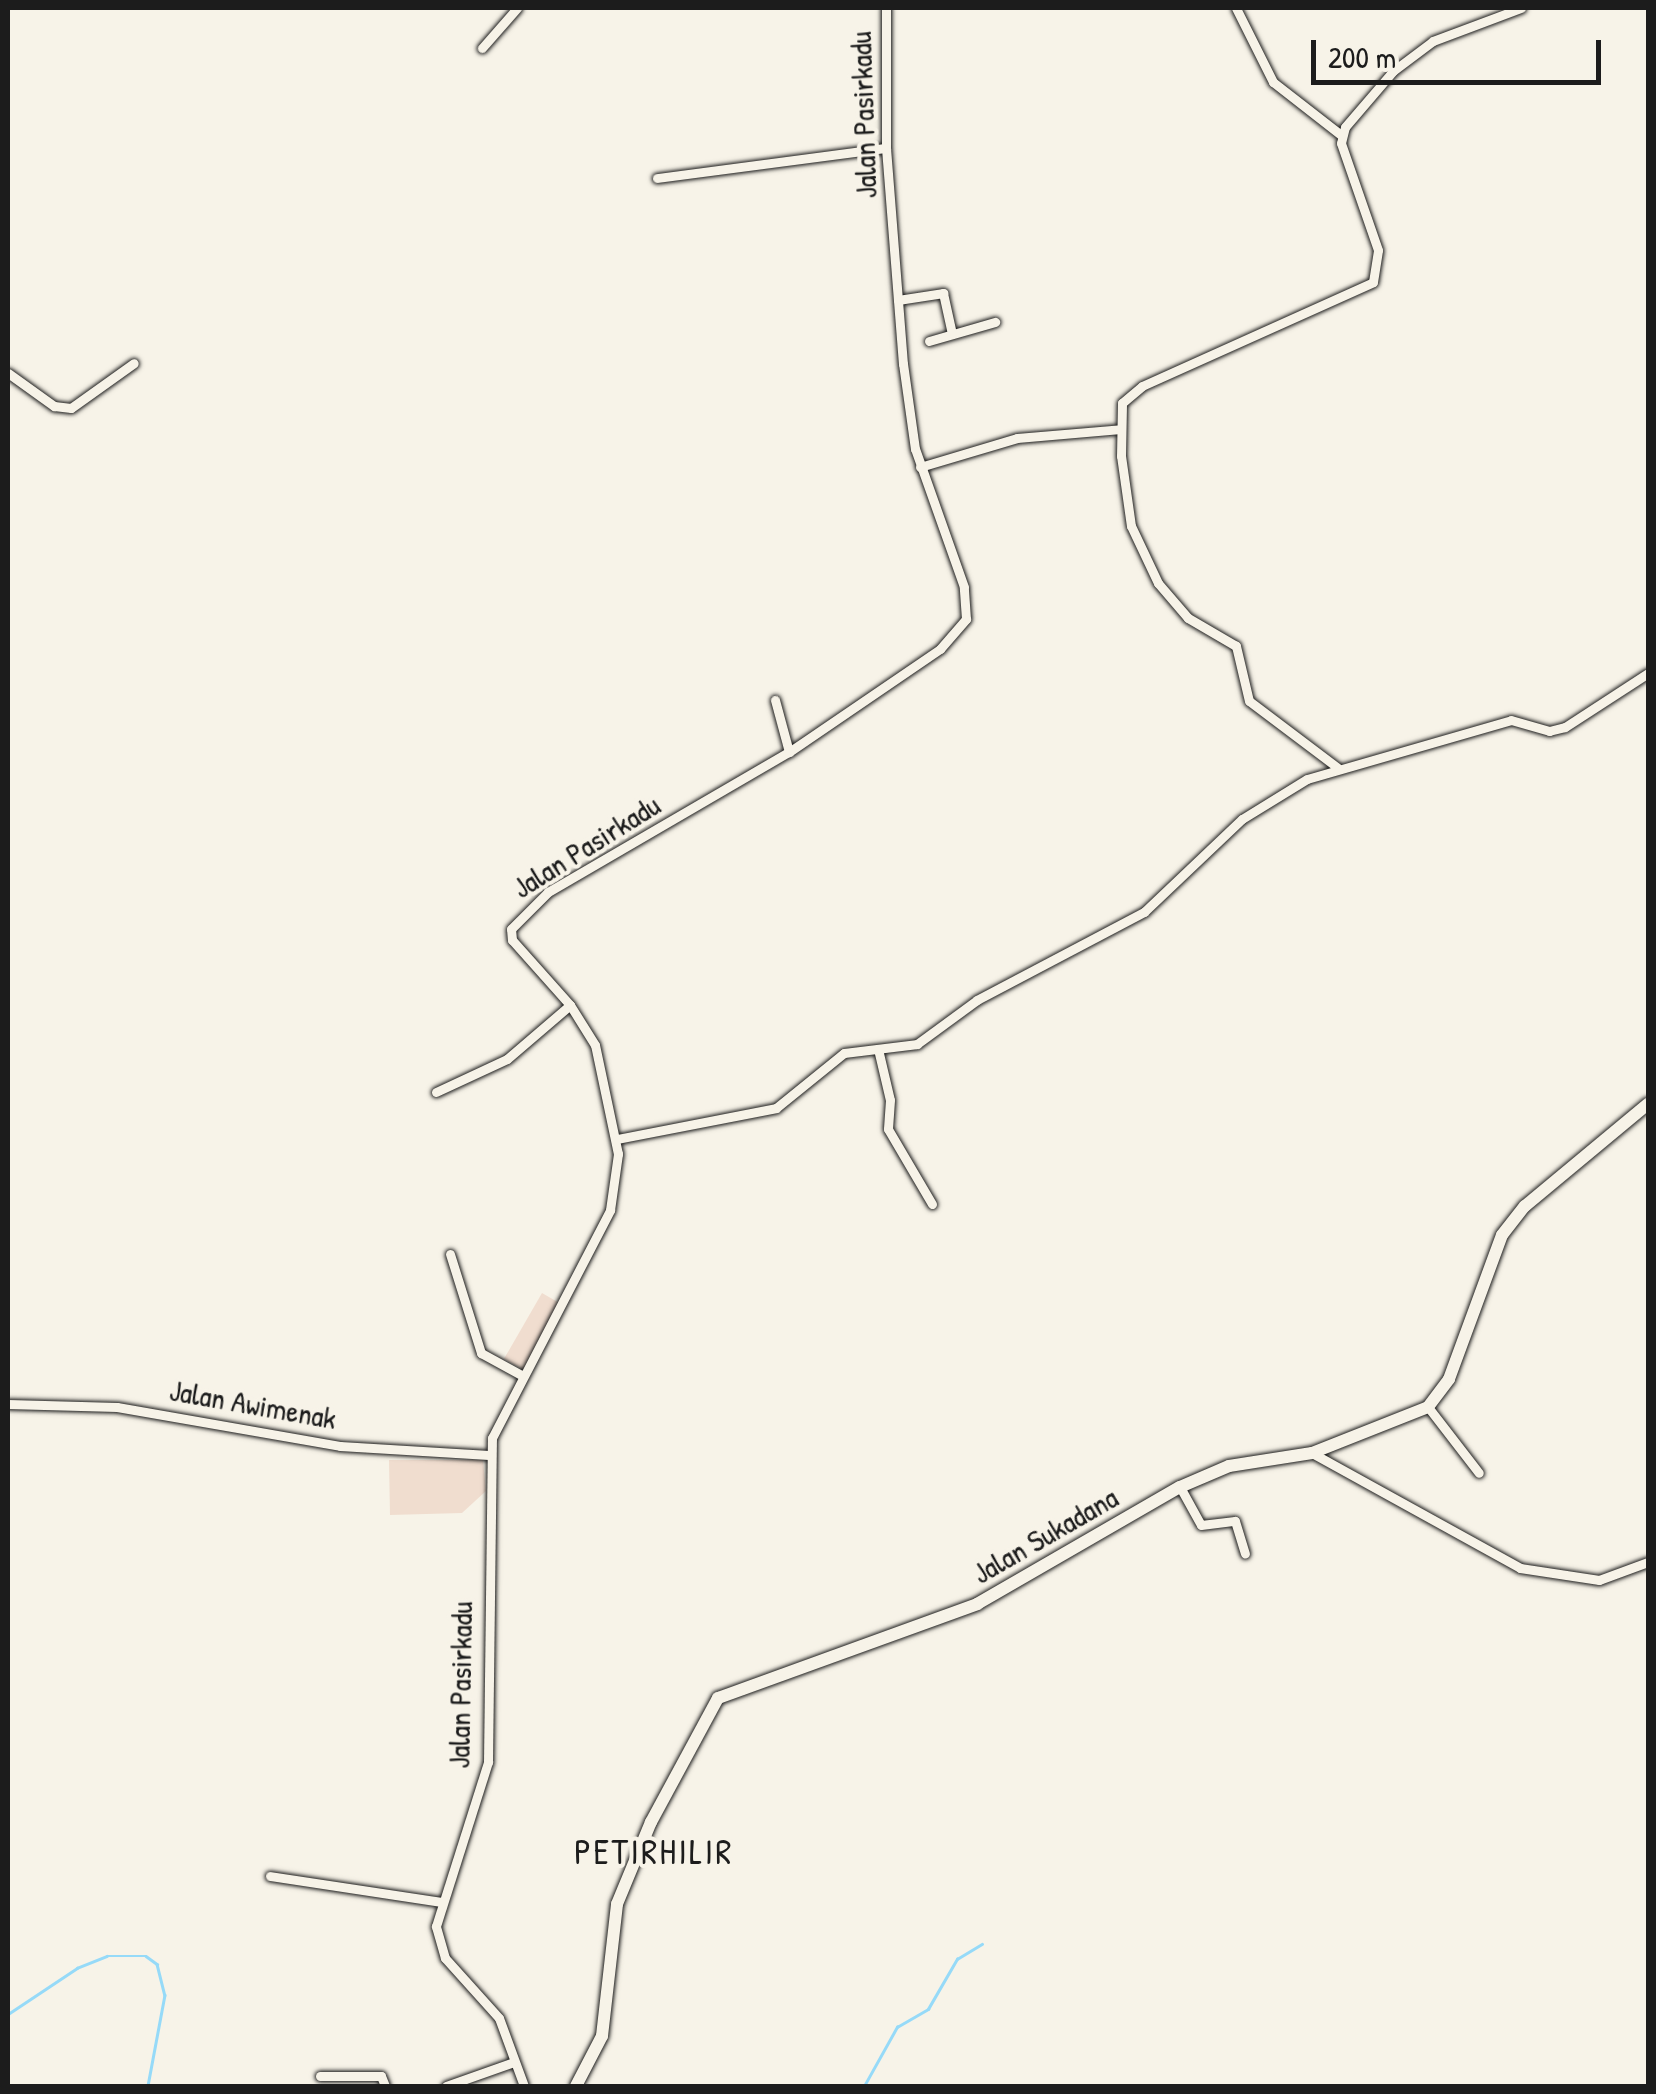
<!DOCTYPE html>
<style>
body{margin:0}
#map{position:relative;width:1656px;height:2094px;overflow:hidden;background:#f7f3e8;font-family:"Patrick Hand",sans-serif}
div>[style]{position:absolute}
.built>*{inset:0;background:#f0ddcf;transform-origin:0 0}
.stream>*{height:2.5px;margin:-1.25px;padding:0 1.25px;transform-origin:1.25px;border-radius:1.25px;background:#96daf8}
.roads{filter:drop-shadow(0 0 2px #1c1c1c) drop-shadow(0 0 2px #1c1c1c)}
.street>*{height:9px;margin:-4.5px;padding:0 4.5px;transform-origin:4.5px;border-radius:4.5px;background:#f7f3e8}
.secondary>*{height:12px;margin:-6px;padding:0 6px;transform-origin:6px;border-radius:6px;background:#f7f3e8}
span{translate:-50% -50%;white-space:nowrap;text-align:center;line-height:1.15;-webkit-text-stroke:8px #f7f3e8;paint-order:stroke}
.street-label{font-size:30px;color:#1c1c1c}
.quarter-label{font-size:35px;color:#1c1c1c;letter-spacing:2.5px}
.frame{position:absolute;inset:0;border:10px solid #1c1c1c;pointer-events:none}
.scale{position:absolute;left:1311px;top:40px;width:290px;height:45px;box-sizing:border-box;border:5px solid #1c1c1c;border-top:0;padding-left:12px;font-size:30px;line-height:35px;white-space:nowrap;color:#1c1c1c;-webkit-text-stroke:8px #f7f3e8;paint-order:stroke}
</style>
<div id="map">
<div class="built">
<div style="left:542px;top:1293px;width:22px;height:76px;rotate:30deg"></div>
<div style="clip-path:polygon(389px 1460px,483px 1460px,486px 1491px,462px 1513px,390px 1515px)"></div>
</div>
<div class="stream">
<div style="left:8px;top:2014px;width:83px;rotate:-33.7deg"></div>
<div style="left:77px;top:1968px;width:32px;rotate:-22deg"></div>
<div style="left:107px;top:1956px;width:39px"></div>
<div style="left:146px;top:1956px;width:14px;rotate:36deg"></div>
<div style="left:157px;top:1964px;width:32px;rotate:76deg"></div>
<div style="left:165px;top:1995px;width:93px;rotate:100.6deg"></div>
<div style="left:864px;top:2086px;width:68px;rotate:-60.8deg"></div>
<div style="left:897px;top:2027px;width:36px;rotate:-30deg"></div>
<div style="left:928px;top:2009px;width:58px;rotate:-59.9deg"></div>
<div style="left:957px;top:1959px;width:29px;rotate:-31deg"></div>
</div>
<div class="roads">
<div class="street">
<div style="left:1236px;top:8px;width:83px;rotate:63.4deg"></div>
<div style="left:1273px;top:82px;width:86px;rotate:37.9deg"></div>
<div style="left:482px;top:48px;width:53px;rotate:-48.8deg"></div>
<div style="left:657px;top:178px;width:231px;rotate:-7.5deg"></div>
<div style="left:898px;top:300px;width:46px;rotate:-8.8deg"></div>
<div style="left:943px;top:293px;width:42px;rotate:77.6deg"></div>
<div style="left:929px;top:341px;width:69px;rotate:-16.1deg"></div>
<div style="left:8px;top:373px;width:57px;rotate:35.7deg"></div>
<div style="left:54px;top:406px;width:17px;rotate:7deg"></div>
<div style="left:71px;top:408px;width:77px;rotate:-35.5deg"></div>
<div style="left:920px;top:467px;width:101px;rotate:-16.6deg"></div>
<div style="left:1017px;top:438px;width:104px;rotate:-4.9deg"></div>
<div style="left:775px;top:700px;width:54px;rotate:74.9deg"></div>
<div style="left:1338px;top:768px;width:111px;rotate:-143deg"></div>
<div style="left:1249px;top:701px;width:57px;rotate:-103.3deg"></div>
<div style="left:1236px;top:646px;width:56px;rotate:-149.7deg"></div>
<div style="left:1188px;top:618px;width:46px;rotate:-130.6deg"></div>
<div style="left:1158px;top:583px;width:63px;rotate:-115.3deg"></div>
<div style="left:1131px;top:526px;width:71px;rotate:-98.1deg"></div>
<div style="left:1121px;top:456px;width:53px;rotate:-88.9deg"></div>
<div style="left:1122px;top:403px;width:26px;rotate:-40deg"></div>
<div style="left:1142px;top:386px;width:253px;rotate:-24.2deg"></div>
<div style="left:1373px;top:282px;width:32px;rotate:-81deg"></div>
<div style="left:1378px;top:250px;width:113px;rotate:-109.1deg"></div>
<div style="left:1341px;top:143px;width:16px;rotate:-76deg"></div>
<div style="left:1345px;top:127px;width:74px;rotate:-49.4deg"></div>
<div style="left:1393px;top:71px;width:50px;rotate:-36.9deg"></div>
<div style="left:1433px;top:41px;width:94px;rotate:-20.6deg"></div>
<div style="left:878px;top:1049px;width:52px;rotate:76.8deg"></div>
<div style="left:890px;top:1100px;width:29px;rotate:94deg"></div>
<div style="left:888px;top:1129px;width:87px;rotate:59.6deg"></div>
<div style="left:436px;top:1092px;width:78px;rotate:-24.9deg"></div>
<div style="left:507px;top:1059px;width:83px;rotate:-40.6deg"></div>
<div style="left:617px;top:1139px;width:162px;rotate:-11deg"></div>
<div style="left:776px;top:1108px;width:87px;rotate:-39deg"></div>
<div style="left:844px;top:1053px;width:74px;rotate:-7deg"></div>
<div style="left:917px;top:1044px;width:74px;rotate:-36.3deg"></div>
<div style="left:977px;top:1000px;width:189px;rotate:-27.8deg"></div>
<div style="left:1144px;top:912px;width:135px;rotate:-43.5deg"></div>
<div style="left:1242px;top:819px;width:76px;rotate:-31.6deg"></div>
<div style="left:1307px;top:779px;width:212px;rotate:-16.1deg"></div>
<div style="left:1511px;top:720px;width:40px;rotate:16deg"></div>
<div style="left:1549px;top:731px;width:16px;rotate:-14deg"></div>
<div style="left:1565px;top:727px;width:99px;rotate:-33deg"></div>
<div style="left:450px;top:1254px;width:104px;rotate:72.6deg"></div>
<div style="left:481px;top:1353px;width:48px;rotate:28.7deg"></div>
<div style="left:8px;top:1404px;width:109px;rotate:1.6deg"></div>
<div style="left:117px;top:1407px;width:226px;rotate:9.9deg"></div>
<div style="left:340px;top:1446px;width:149px;rotate:3.5deg"></div>
<div style="left:1428px;top:1407px;width:83px;rotate:52.3deg"></div>
<div style="left:1312px;top:1453px;width:238px;rotate:28.9deg"></div>
<div style="left:1520px;top:1568px;width:80px;rotate:8.6deg"></div>
<div style="left:1599px;top:1580px;width:52px;rotate:-20.2deg"></div>
<div style="left:1180px;top:1487px;width:43px;rotate:61.1deg"></div>
<div style="left:1201px;top:1525px;width:34px;rotate:-7deg"></div>
<div style="left:1235px;top:1521px;width:34px;rotate:73deg"></div>
<div style="left:270px;top:1876px;width:174px;rotate:8.6deg"></div>
<div style="left:320px;top:2076px;width:61px"></div>
<div style="left:381px;top:2076px;width:11px;rotate:68deg"></div>
<div style="left:446px;top:2086px;width:69px;rotate:-19.5deg"></div>
<div style="left:524px;top:2086px;width:72px;rotate:-110.2deg"></div>
<div style="left:499px;top:2018px;width:81px;rotate:-132deg"></div>
<div style="left:445px;top:1958px;width:33px;rotate:-106deg"></div>
<div style="left:436px;top:1926px;width:172px;rotate:-72.4deg"></div>
<div style="left:488px;top:1762px;width:324px;rotate:-89.3deg"></div>
<div style="left:492px;top:1438px;width:257px;rotate:-62.6deg"></div>
<div style="left:610px;top:1210px;width:57px;rotate:-81.9deg"></div>
<div style="left:618px;top:1154px;width:111px;rotate:-101.9deg"></div>
<div style="left:595px;top:1045px;width:47px;rotate:-122deg"></div>
<div style="left:570px;top:1005px;width:87px;rotate:-131.7deg"></div>
<div style="left:512px;top:940px;width:11px;rotate:-95deg"></div>
<div style="left:511px;top:929px;width:52px;rotate:-45deg"></div>
<div style="left:548px;top:892px;width:279px;rotate:-30.2deg"></div>
<div style="left:789px;top:752px;width:183px;rotate:-34.3deg"></div>
<div style="left:940px;top:649px;width:40px;rotate:-49deg"></div>
<div style="left:966px;top:619px;width:32px;rotate:-94deg"></div>
<div style="left:964px;top:587px;width:146px;rotate:-109.5deg"></div>
<div style="left:915px;top:449px;width:86px;rotate:-98deg"></div>
<div style="left:903px;top:364px;width:217px;rotate:-94.5deg"></div>
<div style="left:886px;top:148px;width:140px;rotate:-90deg"></div>
</div>
<div class="secondary">
<div style="left:576px;top:2086px;width:56px;rotate:-62.5deg"></div>
<div style="left:602px;top:2036px;width:133px;rotate:-83.5deg"></div>
<div style="left:617px;top:1904px;width:89px;rotate:-67.5deg"></div>
<div style="left:651px;top:1822px;width:141px;rotate:-61.6deg"></div>
<div style="left:718px;top:1698px;width:276px;rotate:-19.9deg"></div>
<div style="left:977px;top:1604px;width:234px;rotate:-30deg"></div>
<div style="left:1180px;top:1487px;width:53px;rotate:-23.2deg"></div>
<div style="left:1229px;top:1466px;width:84px;rotate:-8.9deg"></div>
<div style="left:1312px;top:1453px;width:125px;rotate:-21.6deg"></div>
<div style="left:1428px;top:1407px;width:35px;rotate:-53deg"></div>
<div style="left:1449px;top:1379px;width:153px;rotate:-69.8deg"></div>
<div style="left:1502px;top:1235px;width:37px;rotate:-52deg"></div>
<div style="left:1525px;top:1206px;width:160px;rotate:-39.7deg"></div>
</div>
</div>
<div class="street-label">
<span style="left:863px;top:115px;rotate:-92deg">Jalan Pasirkadu</span>
<span style="left:586px;top:846px;rotate:-32deg">Jalan Pasirkadu</span>
<span style="left:253px;top:1404px;rotate:10deg">Jalan Awimenak</span>
<span style="left:1045px;top:1535px;rotate:-30deg">Jalan Sukadana</span>
<span style="left:460px;top:1685px;rotate:-89deg">Jalan Pasirkadu</span>
</div>
<div class="quarter-label">
<span style="left:654px;top:1852px">PETIRHILIR</span>
</div>
<div class="frame"></div>
<div class="scale">200 m</div>
</div>
